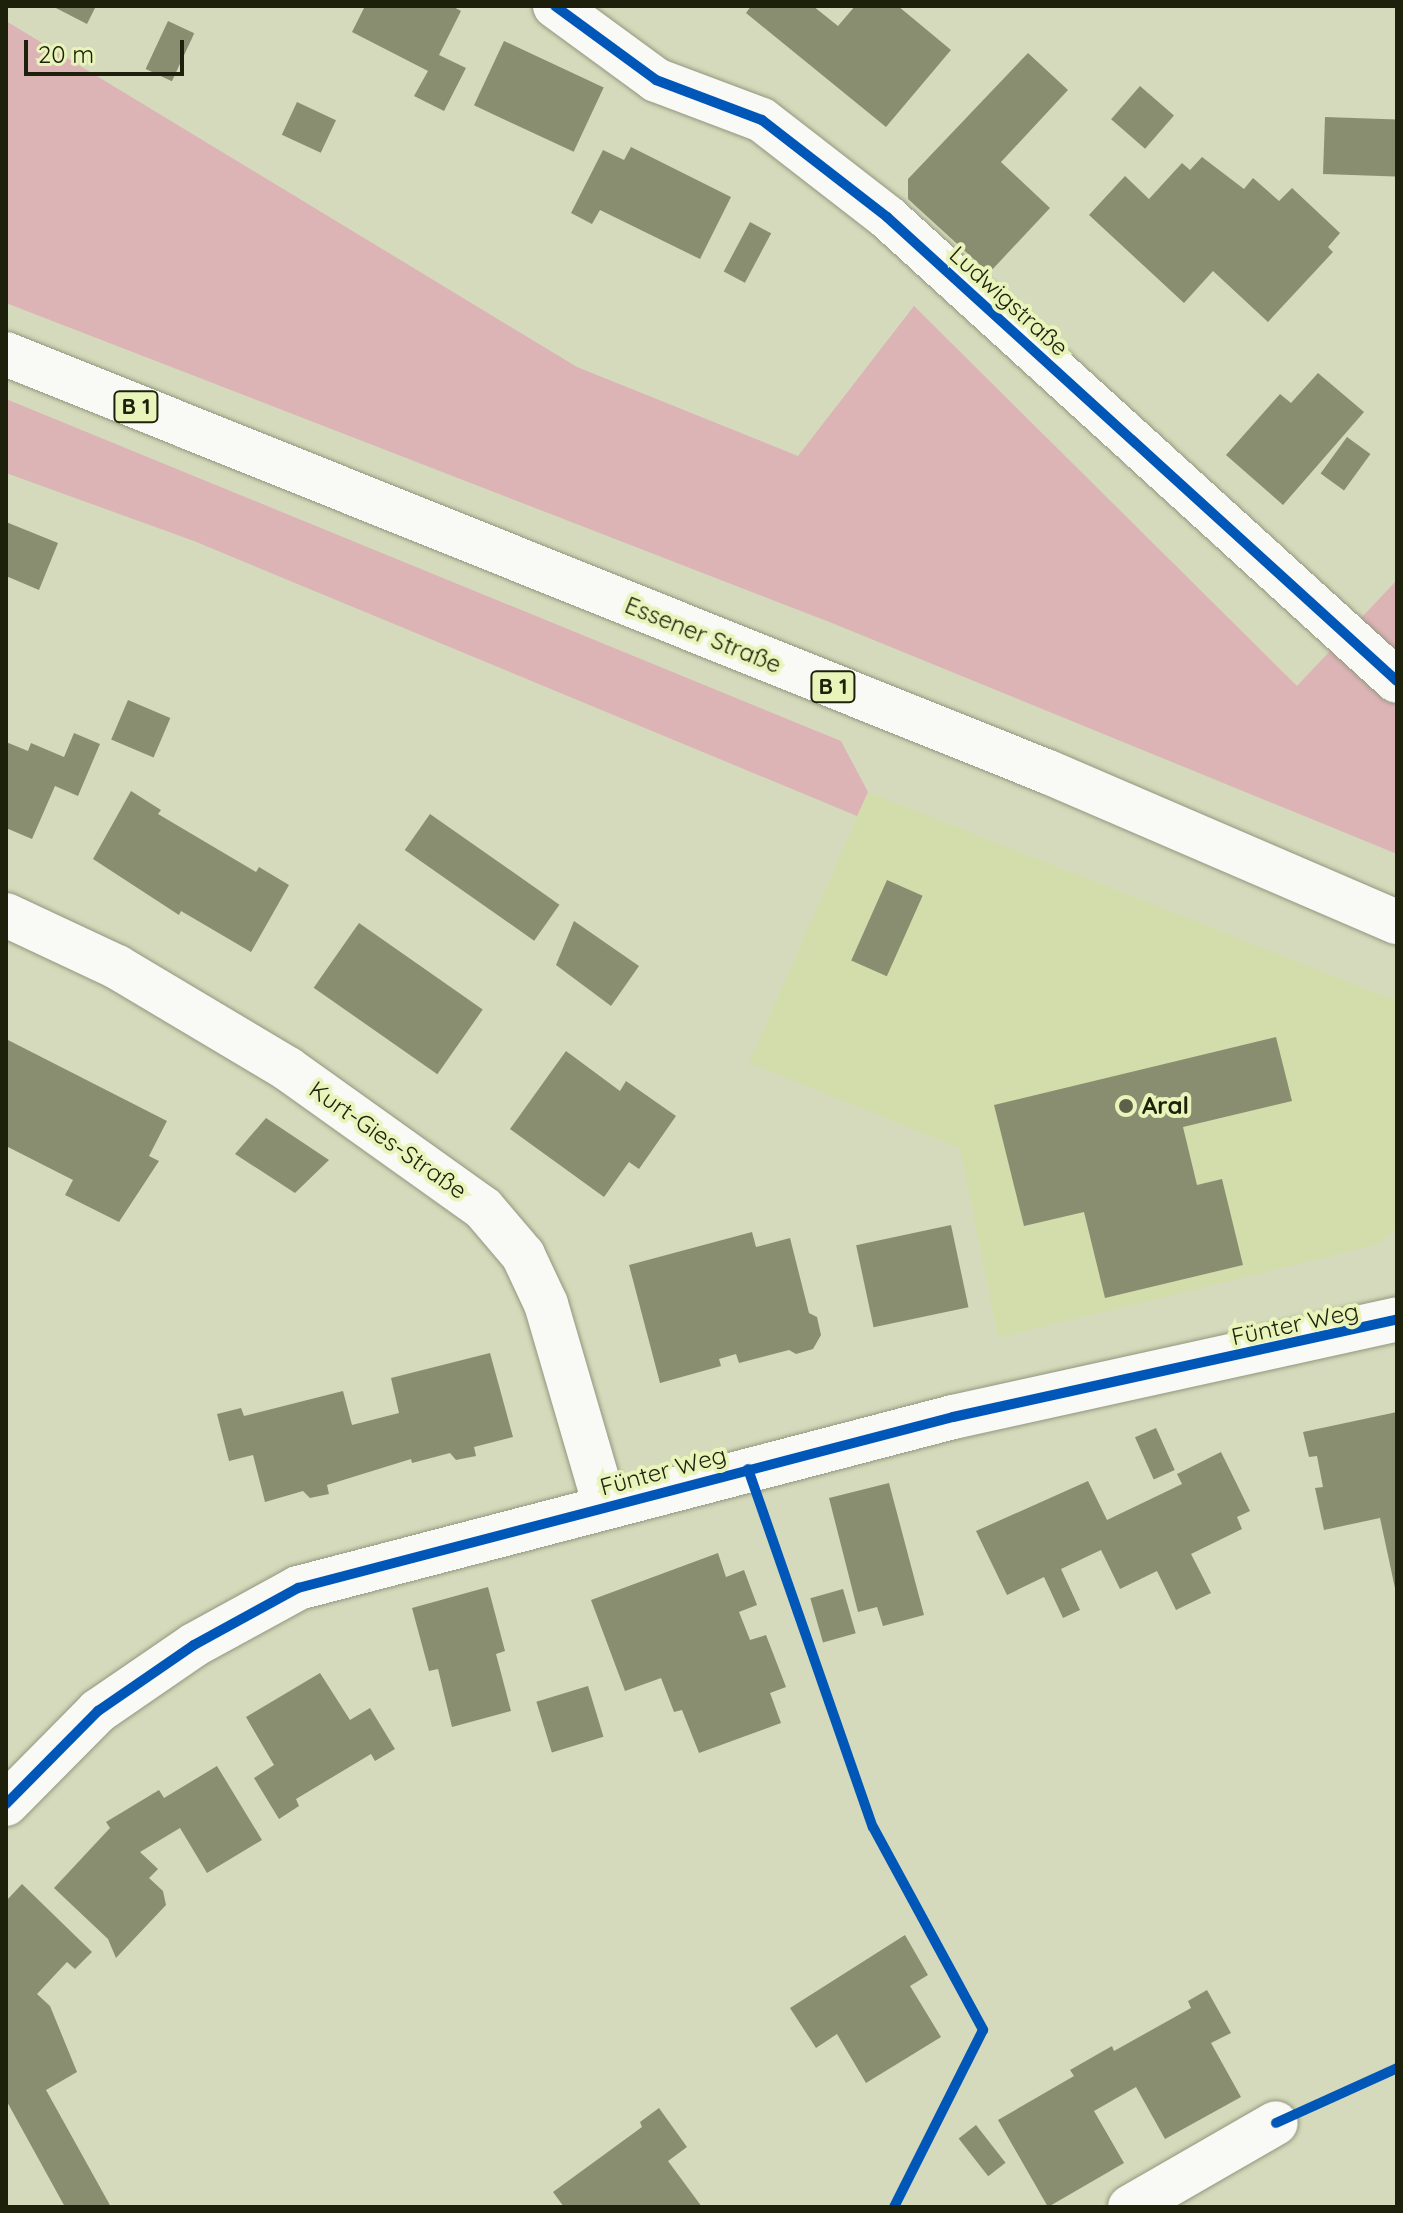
<!DOCTYPE html>
<meta charset="utf-8">
<style>
body{margin:0}
#map{position:relative;width:1403px;height:2213px;overflow:hidden;background:#d4dabb;font-family:Quicksand,sans-serif}
div>[style]{position:absolute}
.built>*{inset:0;background:#d3dcab}
.green>*{inset:0;background:#ddb4b6}
.building>*{inset:0;background:#898e71;transform-origin:0 0}
.roads{filter:drop-shadow(0 0 2px #93967f) drop-shadow(0 0 2px #93967f)}
.minor>*{height:44px;margin:-22px;padding:0 22px;transform-origin:22px;border-radius:22px;background:#f9f9f5}
.major>*{height:44px;margin:-22px;padding:0 22px;transform-origin:22px;border-radius:22px;background:#f9f9f5}
.cycleway>*{height:10px;margin:-5px;padding:0 5px;transform-origin:5px;border-radius:5px;background:#0057b8}
.dots>*{width:22px;height:22px;translate:-50% -50%;box-sizing:border-box;border:4px solid #e9f4bb;border-radius:50%}
span{translate:-50% -50%;white-space:nowrap;text-align:center;line-height:1.15;-webkit-text-stroke:8px #e9f4bb;paint-order:stroke}
.shield-label span{padding:2px 6px;background:#e9f4bb;border:2px solid;border-radius:6px;-webkit-text-stroke-width:0}
.shield-label{font-size:22px;color:#1d200b;font-weight:700}
.street-label{font-size:24px;color:#1d200b}
.poi-label{font-size:24px;color:#1d200b;font-weight:700}
.left{translate:0 -50%;text-align:left}
.frame{position:absolute;inset:0;border:8px solid #1d200b;pointer-events:none}
.scale{position:absolute;left:24px;top:40px;width:160px;height:36px;box-sizing:border-box;border:4px solid #1d200b;border-top:0;padding-left:10px;font-size:24px;line-height:28px;white-space:nowrap;color:#1d200b;-webkit-text-stroke:6px #e9f4bb;paint-order:stroke}
</style>
<div id="map">
<div class="built">
<div style="clip-path:polygon(868px 792px,1397px 1001px,1397px 1229px,1376px 1245px,998px 1338px,960px 1148px,749px 1063px)"></div>
</div>
<div class="green">
<div style="clip-path:polygon(6px 21px,577px 367px,798px 456px,914px 306px,1297px 686px,1397px 580px,1397px 854px,832px 623px,6px 303px)"></div>
<div style="clip-path:polygon(6px 399px,841px 741px,868px 792px,857px 816px,194px 541px,6px 473px)"></div>
</div>
<div class="building">
<div style="clip-path:polygon(52px 6px,96px 6px,87px 24px)"></div>
<div style="clip-path:polygon(365px 6px,452px 6px,461px 11px,439px 55px,466px 68px,444px 111px,414px 96px,428px 71px,352px 32px)"></div>
<div style="clip-path:polygon(751px 6px,813px 6px,838px 26px,855px 6px,898px 6px,951px 50px,886px 127px,746px 13px)"></div>
<div style="left:168px;top:21px;width:29px;height:53px;rotate:25deg"></div>
<div style="left:504px;top:41px;width:110px;height:71px;rotate:25deg"></div>
<div style="clip-path:polygon(1028px 53px,1068px 90px,1001px 162px,1050px 208px,989px 273px,908px 199px,908px 179px)"></div>
<div style="left:1140px;top:86px;width:45px;height:44px;rotate:41deg"></div>
<div style="left:297px;top:102px;width:43px;height:36px;rotate:25deg"></div>
<div style="left:1325px;top:117px;width:72px;height:57px;rotate:2deg"></div>
<div style="clip-path:polygon(631px 147px,731px 197px,700px 259px,600px 210px,592px 224px,571px 213px,603px 150px,624px 160px)"></div>
<div style="clip-path:polygon(1202px 157px,1244px 189px,1253px 178px,1279px 201px,1292px 188px,1340px 233px,1328px 247px,1333px 252px,1268px 322px,1213px 271px,1184px 303px,1089px 215px,1125px 176px,1149px 199px,1182px 163px,1190px 170px)"></div>
<div style="left:750px;top:222px;width:24px;height:56px;rotate:28deg"></div>
<div style="clip-path:polygon(1318px 373px,1364px 412px,1283px 505px,1226px 455px,1280px 394px,1291px 403px)"></div>
<div style="left:1347px;top:437px;width:29px;height:45px;rotate:36deg"></div>
<div style="clip-path:polygon(6px 522px,58px 543px,39px 590px,6px 576px)"></div>
<div style="left:128px;top:700px;width:46px;height:43px;rotate:23deg"></div>
<div style="clip-path:polygon(74px 733px,100px 744px,78px 796px,55px 786px,32px 839px,6px 828px,6px 742px,28px 751px,31px 743px,64px 757px)"></div>
<div style="clip-path:polygon(131px 791px,161px 810px,158px 814px,256px 872px,259px 867px,289px 885px,251px 952px,181px 911px,179px 915px,93px 859px)"></div>
<div style="left:430px;top:814px;width:158px;height:44px;rotate:35deg"></div>
<div style="left:887px;top:880px;width:39px;height:88px;rotate:24deg"></div>
<div style="clip-path:polygon(574px 921px,639px 966px,611px 1006px,556px 965px)"></div>
<div style="left:359px;top:923px;width:151px;height:79px;rotate:35deg"></div>
<div style="clip-path:polygon(1276px 1037px,1292px 1101px,1183px 1127px,1197px 1185px,1222px 1179px,1243px 1265px,1105px 1298px,1084px 1212px,1024px 1226px,994px 1105px)"></div>
<div style="clip-path:polygon(6px 1039px,167px 1121px,149px 1156px,159px 1161px,119px 1222px,65px 1195px,73px 1180px,6px 1146px)"></div>
<div style="clip-path:polygon(566px 1051px,620px 1091px,626px 1081px,676px 1116px,639px 1169px,629px 1162px,604px 1197px,510px 1129px)"></div>
<div style="clip-path:polygon(266px 1118px,329px 1160px,295px 1193px,235px 1154px)"></div>
<div style="left:951px;top:1225px;width:84px;height:97px;rotate:78deg"></div>
<div style="clip-path:polygon(752px 1232px,756px 1247px,790px 1238px,809px 1313px,817px 1317px,821px 1335px,813px 1349px,796px 1354px,789px 1350px,739px 1363px,736px 1354px,719px 1359px,721px 1366px,660px 1383px,629px 1265px)"></div>
<div style="clip-path:polygon(490px 1353px,513px 1437px,474px 1447px,476px 1456px,456px 1460px,450px 1453px,412px 1463px,411px 1459px,327px 1485px,329px 1494px,310px 1498px,303px 1491px,265px 1502px,253px 1455px,229px 1461px,217px 1414px,241px 1408px,244px 1416px,343px 1391px,352px 1425px,399px 1413px,391px 1378px)"></div>
<div style="clip-path:polygon(1397px 1412px,1397px 1593px,1396px 1593px,1380px 1518px,1324px 1530px,1315px 1488px,1323px 1487px,1317px 1456px,1309px 1457px,1303px 1432px)"></div>
<div style="left:1156px;top:1428px;width:46px;height:23px;rotate:66deg"></div>
<div style="clip-path:polygon(1221px 1452px,1250px 1511px,1237px 1517px,1242px 1529px,1191px 1554px,1211px 1593px,1176px 1610px,1157px 1571px,1120px 1589px,1101px 1550px,1061px 1569px,1080px 1610px,1063px 1618px,1044px 1577px,1007px 1595px,976px 1531px,1088px 1481px,1107px 1520px,1182px 1484px,1177px 1474px)"></div>
<div style="clip-path:polygon(889px 1483px,924px 1615px,883px 1626px,877px 1607px,858px 1612px,829px 1498px)"></div>
<div style="clip-path:polygon(718px 1553px,726px 1577px,744px 1570px,757px 1605px,739px 1612px,750px 1640px,766px 1635px,786px 1687px,770px 1693px,781px 1723px,699px 1753px,682px 1710px,674px 1712px,661px 1678px,625px 1691px,591px 1600px)"></div>
<div style="clip-path:polygon(488px 1587px,505px 1651px,496px 1654px,511px 1711px,452px 1727px,438px 1669px,429px 1671px,412px 1608px)"></div>
<div style="left:843px;top:1589px;width:46px;height:34px;rotate:74deg"></div>
<div style="clip-path:polygon(320px 1673px,350px 1720px,370px 1708px,395px 1749px,375px 1761px,371px 1754px,296px 1799px,299px 1806px,279px 1819px,254px 1778px,274px 1765px,246px 1717px)"></div>
<div style="left:588px;top:1686px;width:53px;height:54px;rotate:73deg"></div>
<div style="clip-path:polygon(217px 1766px,262px 1840px,207px 1873px,180px 1828px,140px 1852px,158px 1869px,149px 1878px,163px 1891px,166px 1905px,116px 1958px,108px 1939px,54px 1888px,110px 1828px,106px 1822px,159px 1790px,164px 1798px)"></div>
<div style="clip-path:polygon(22px 1884px,92px 1952px,75px 1969px,67px 1962px,37px 1994px,50px 2006px,77px 2072px,46px 2090px,111px 2207px,65px 2207px,6px 2100px,6px 1901px)"></div>
<div style="clip-path:polygon(905px 1935px,928px 1975px,910px 1986px,941px 2037px,866px 2083px,837px 2034px,816px 2048px,790px 2008px)"></div>
<div style="clip-path:polygon(1207px 1990px,1231px 2033px,1211px 2043px,1241px 2097px,1165px 2139px,1136px 2087px,1094px 2111px,1124px 2163px,1048px 2207px,998px 2120px,1074px 2076px,1070px 2070px,1112px 2046px,1114px 2051px,1191px 2008px,1188px 2001px)"></div>
<div style="clip-path:polygon(659px 2108px,687px 2147px,668px 2161px,702px 2207px,564px 2207px,553px 2192px,642px 2127px,640px 2122px)"></div>
<div style="left:976px;top:2125px;width:48px;height:22px;rotate:52deg"></div>
</div>
<div class="roads">
<div class="minor">
<div style="left:555px;top:6px;width:125px;rotate:36.2deg"></div>
<div style="left:656px;top:80px;width:113px;rotate:20.7deg"></div>
<div style="left:762px;top:120px;width:158px;rotate:37.8deg"></div>
<div style="left:887px;top:217px;width:689px;rotate:42.3deg"></div>
<div style="left:6px;top:915px;width:123px;rotate:25.1deg"></div>
<div style="left:117px;top:967px;width:199px;rotate:30.8deg"></div>
<div style="left:288px;top:1069px;width:239px;rotate:35.5deg"></div>
<div style="left:483px;top:1208px;width:62px;rotate:49.6deg"></div>
<div style="left:523px;top:1255px;width:54px;rotate:64.9deg"></div>
<div style="left:546px;top:1304px;width:210px;rotate:73.7deg"></div>
<div style="left:6px;top:1804px;width:131px;rotate:-45.3deg"></div>
<div style="left:98px;top:1711px;width:116px;rotate:-34.5deg"></div>
<div style="left:194px;top:1645px;width:119px;rotate:-28.7deg"></div>
<div style="left:298px;top:1588px;width:677px;rotate:-14.63deg"></div>
<div style="left:953px;top:1417px;width:455px;rotate:-12.4deg"></div>
<div style="left:1130px;top:2207px;width:168px;rotate:-29.9deg"></div>
</div>
<div class="major">
<div style="left:6px;top:354px;width:1123px;rotate:21.86deg"></div>
<div style="left:1048px;top:772px;width:380px;rotate:23.3deg"></div>
</div>
</div>
<div class="cycleway">
<div style="left:555px;top:6px;width:125px;rotate:36.2deg"></div>
<div style="left:656px;top:80px;width:113px;rotate:20.7deg"></div>
<div style="left:762px;top:120px;width:158px;rotate:37.8deg"></div>
<div style="left:887px;top:217px;width:689px;rotate:42.3deg"></div>
<div style="left:748px;top:1469px;width:379px;rotate:70.8deg"></div>
<div style="left:873px;top:1827px;width:231px;rotate:61.5deg"></div>
<div style="left:983px;top:2030px;width:198px;rotate:116.7deg"></div>
<div style="left:6px;top:1804px;width:131px;rotate:-45.3deg"></div>
<div style="left:98px;top:1711px;width:116px;rotate:-34.5deg"></div>
<div style="left:194px;top:1645px;width:119px;rotate:-28.7deg"></div>
<div style="left:298px;top:1588px;width:677px;rotate:-14.63deg"></div>
<div style="left:953px;top:1417px;width:455px;rotate:-12.4deg"></div>
<div style="left:1276px;top:2123px;width:133px;rotate:-24.4deg"></div>
</div>
<div class="dots">
<div style="left:1126px;top:1106px;background:#5d6149"></div>
</div>
<div class="shield-label">
<span style="left:136px;top:407px">B 1</span>
<span style="left:833px;top:687px">B 1</span>
</div>
<div class="street-label">
<span style="left:1009px;top:301px;rotate:42deg">Ludwigstraße</span>
<span style="left:703px;top:635px;rotate:22deg">Essener Straße</span>
<span style="left:388px;top:1140px;rotate:35deg">Kurt-Gies-Straße</span>
<span style="left:1295px;top:1324px;rotate:-12deg">Fünter Weg</span>
<span style="left:663px;top:1471px;rotate:-15deg">Fünter Weg</span>
</div>
<div class="poi-label">
<span class="left" style="left:1142px;top:1106px">Aral</span>
</div>
<div class="frame"></div>
<div class="scale">20 m</div>
</div>
